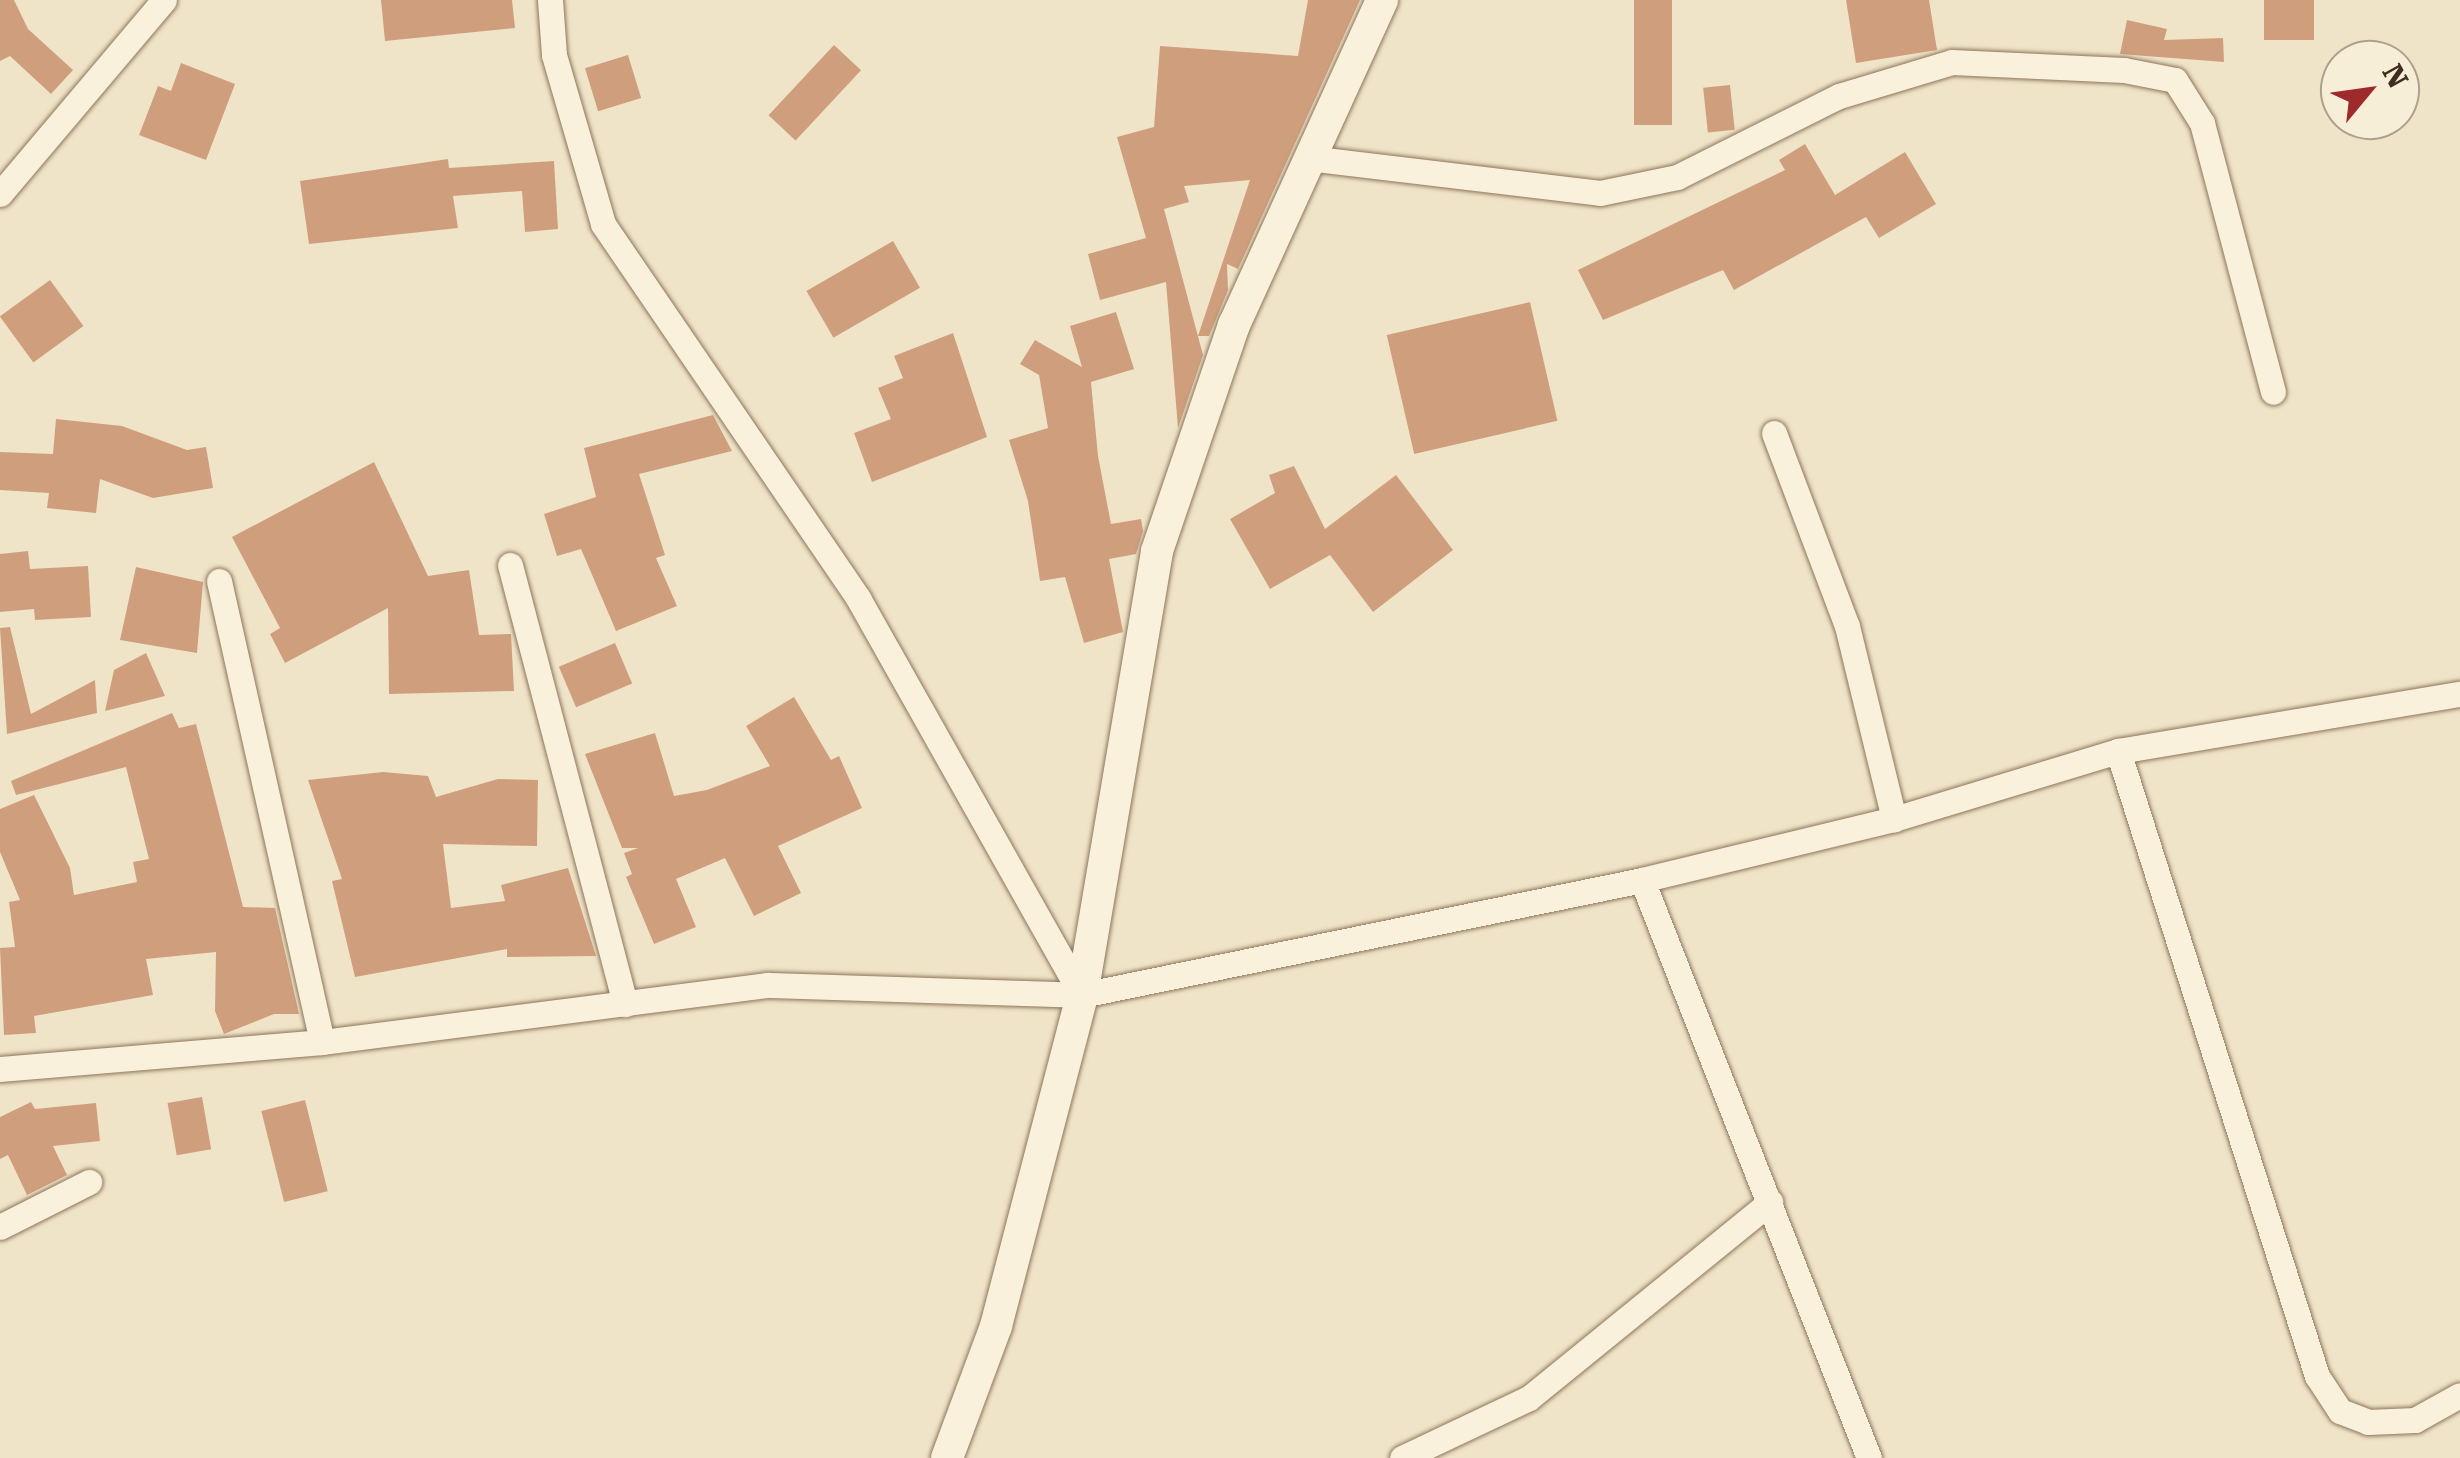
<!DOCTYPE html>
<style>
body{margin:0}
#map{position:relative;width:2460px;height:1458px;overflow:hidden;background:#f0e4c8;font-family:"Roboto Serif",serif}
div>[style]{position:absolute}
.building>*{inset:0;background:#cf9f7d;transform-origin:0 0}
.roads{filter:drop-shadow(0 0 2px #8d765c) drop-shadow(0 0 2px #8d765c)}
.minor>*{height:25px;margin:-12.5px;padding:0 12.5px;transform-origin:12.5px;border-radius:12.5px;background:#faf1dc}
.tertiary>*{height:32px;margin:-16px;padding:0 16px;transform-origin:16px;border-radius:16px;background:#faf1dc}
span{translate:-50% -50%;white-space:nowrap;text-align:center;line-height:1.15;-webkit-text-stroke:9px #f7eed8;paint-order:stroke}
.north{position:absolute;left:2320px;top:40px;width:100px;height:100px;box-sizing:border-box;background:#f7eed8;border:2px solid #ada18e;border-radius:50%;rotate:61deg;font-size:28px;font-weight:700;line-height:40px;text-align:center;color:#3d2e20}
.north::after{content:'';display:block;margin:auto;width:35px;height:45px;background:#9e2a2b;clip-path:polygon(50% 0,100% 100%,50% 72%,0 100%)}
</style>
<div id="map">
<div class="building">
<div style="clip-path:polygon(0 0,14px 0,28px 29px,73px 70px,51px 94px,10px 56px,0 61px)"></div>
<div style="clip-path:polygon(381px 0,512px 0,515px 28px,385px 41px)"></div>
<div style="clip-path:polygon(1308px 0,1360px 0,1238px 269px,1227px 264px,1228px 290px,1209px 336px,1198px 336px,1250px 180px,1184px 186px,1189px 202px,1164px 209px,1203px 355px,1178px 428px,1166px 282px,1100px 300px,1088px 254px,1146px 238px,1117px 137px,1154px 127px,1160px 46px,1298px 56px)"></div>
<div style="left:1634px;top:0;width:38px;height:125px"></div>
<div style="clip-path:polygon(1846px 0,1929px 0,1937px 50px,1856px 63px)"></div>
<div style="left:2264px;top:0;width:50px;height:40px"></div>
<div style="clip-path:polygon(2127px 20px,2167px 29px,2164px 40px,2223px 38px,2224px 62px,2120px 54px)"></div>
<div style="left:834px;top:45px;width:37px;height:96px;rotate:43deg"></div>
<div style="left:628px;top:55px;width:45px;height:45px;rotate:73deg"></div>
<div style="clip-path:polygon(181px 63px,235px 84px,206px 160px,139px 135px,158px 86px,171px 91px)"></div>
<div style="left:1730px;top:85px;width:45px;height:27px;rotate:84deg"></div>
<div style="clip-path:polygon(1805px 144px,1835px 195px,1905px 152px,1936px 204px,1879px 238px,1866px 217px,1734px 290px,1723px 270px,1603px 320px,1578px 270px,1785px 170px,1779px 160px)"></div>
<div style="clip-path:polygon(448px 159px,449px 168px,554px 161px,558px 229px,525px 232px,522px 191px,453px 196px,458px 228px,309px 244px,300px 181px)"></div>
<div style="left:893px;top:241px;width:54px;height:100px;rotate:60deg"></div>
<div style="left:50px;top:280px;width:57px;height:62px;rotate:54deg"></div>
<div style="left:1530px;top:302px;width:122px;height:147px;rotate:77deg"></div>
<div style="clip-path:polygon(1116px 312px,1134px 369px,1091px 382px,1098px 456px,1111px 524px,1141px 519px,1143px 531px,1136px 554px,1109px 559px,1123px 632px,1084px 643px,1065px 577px,1040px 581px,1028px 501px,1009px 440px,1048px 428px,1039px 375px,1020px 364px,1035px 340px,1082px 367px,1070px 326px)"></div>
<div style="clip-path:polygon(953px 333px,987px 437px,872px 482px,854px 433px,891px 419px,878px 388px,903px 378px,894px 356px)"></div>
<div style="clip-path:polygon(713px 415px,732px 451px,639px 474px,665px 555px,656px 558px,677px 606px,616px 631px,581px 549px,557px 556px,544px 514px,596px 497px,584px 448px)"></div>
<div style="clip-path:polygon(56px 419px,122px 426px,187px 450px,206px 447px,213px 488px,153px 498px,100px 479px,96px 513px,47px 508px,49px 493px,0 490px,0 452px,53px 454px)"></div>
<div style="clip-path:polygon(374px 462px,428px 576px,469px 570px,479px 635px,511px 634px,514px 691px,389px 694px,388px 608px,285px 663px,270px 634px,280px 628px,232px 537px)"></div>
<div style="clip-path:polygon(1294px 466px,1325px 529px,1396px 475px,1453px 550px,1373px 612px,1330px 555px,1270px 589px,1230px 519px,1275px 493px,1269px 475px)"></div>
<div style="clip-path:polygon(28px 551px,30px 569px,88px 566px,91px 617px,35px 620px,34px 609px,0 612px,0 554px)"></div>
<div style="clip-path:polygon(136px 567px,203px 582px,197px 653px,120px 640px)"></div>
<div style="clip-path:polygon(10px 627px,31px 714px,95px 680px,97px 713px,7px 734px,0 628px)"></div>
<div style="left:615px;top:643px;width:44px;height:61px;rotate:67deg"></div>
<div style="clip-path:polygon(146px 653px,165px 696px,105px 711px,114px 670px)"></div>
<div style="clip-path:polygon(794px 697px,831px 760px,839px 756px,862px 808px,778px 846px,801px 893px,754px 916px,725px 858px,676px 879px,696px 927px,654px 944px,626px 877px,632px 874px,624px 853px,638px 848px,622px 848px,585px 754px,655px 733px,674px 796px,707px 790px,770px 766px,746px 726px)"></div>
<div style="clip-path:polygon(172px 713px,179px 728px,196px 724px,243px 907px,275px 908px,299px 1014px,274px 1014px,224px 1034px,215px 1011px,216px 952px,146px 959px,153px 995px,34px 1016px,36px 1033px,4px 1035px,0 948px,15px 947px,9px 902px,20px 900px,0 852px,0 809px,34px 795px,70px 868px,74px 895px,137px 882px,133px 862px,149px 859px,126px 767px,16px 795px,11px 781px)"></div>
<div style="clip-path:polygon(383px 772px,428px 776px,436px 797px,498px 779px,538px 780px,537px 846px,443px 844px,451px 908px,505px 901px,501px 885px,568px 868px,596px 956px,507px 957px,507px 949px,355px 977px,332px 881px,342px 879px,308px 780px)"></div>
<div style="left:202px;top:1097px;width:53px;height:35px;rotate:80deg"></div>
<div style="left:305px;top:1100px;width:94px;height:45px;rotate:76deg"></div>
<div style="clip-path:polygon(31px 1102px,35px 1109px,96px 1103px,100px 1141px,53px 1146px,67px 1175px,27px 1195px,8px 1155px,0 1159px,0 1117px)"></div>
</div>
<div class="roads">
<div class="minor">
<div style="left:550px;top:0;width:55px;rotate:85.8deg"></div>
<div style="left:554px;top:55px;width:176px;rotate:73.8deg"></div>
<div style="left:603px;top:224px;width:453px;rotate:55.7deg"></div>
<div style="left:858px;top:598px;width:456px;rotate:60.6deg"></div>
<div style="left:1308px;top:158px;width:294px;rotate:6.8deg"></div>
<div style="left:1600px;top:193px;width:79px;rotate:-11.7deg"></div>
<div style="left:1677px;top:177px;width:181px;rotate:-26.6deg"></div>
<div style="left:1839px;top:96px;width:118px;rotate:-16.7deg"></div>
<div style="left:1952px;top:62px;width:172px;rotate:2.7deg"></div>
<div style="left:2124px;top:70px;width:52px;rotate:11.1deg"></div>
<div style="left:2175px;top:80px;width:51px;rotate:57.9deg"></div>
<div style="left:2202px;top:123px;width:278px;rotate:75.2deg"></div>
<div style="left:0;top:194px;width:254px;rotate:-49.8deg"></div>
<div style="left:1774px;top:433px;width:206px;rotate:69.3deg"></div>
<div style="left:1847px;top:626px;width:199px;rotate:76.3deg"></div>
<div style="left:510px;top:565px;width:454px;rotate:75.3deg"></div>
<div style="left:219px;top:581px;width:472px;rotate:77.4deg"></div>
<div style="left:2118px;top:751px;width:656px;rotate:72.34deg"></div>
<div style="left:2317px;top:1376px;width:42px;rotate:56.7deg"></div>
<div style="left:2340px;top:1411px;width:30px;rotate:21deg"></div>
<div style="left:2368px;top:1422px;width:47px;rotate:-2.4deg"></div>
<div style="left:2415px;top:1420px;width:51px;rotate:-29.1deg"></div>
<div style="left:1642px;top:880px;width:621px;rotate:68.56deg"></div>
<div style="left:0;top:1069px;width:323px;rotate:-4.8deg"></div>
<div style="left:322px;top:1042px;width:449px;rotate:-7.3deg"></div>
<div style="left:767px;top:985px;width:315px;rotate:1.8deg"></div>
<div style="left:1082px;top:995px;width:572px;rotate:-11.6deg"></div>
<div style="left:1642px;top:880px;width:259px;rotate:-13.6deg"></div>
<div style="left:1894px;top:819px;width:234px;rotate:-16.9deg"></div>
<div style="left:2118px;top:751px;width:347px;rotate:-9.5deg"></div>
<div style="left:0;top:1227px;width:100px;rotate:-26.8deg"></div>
<div style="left:1402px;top:1458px;width:140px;rotate:-25.3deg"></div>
<div style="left:1529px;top:1398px;width:311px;rotate:-39.1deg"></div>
</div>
<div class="tertiary">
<div style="left:947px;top:1458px;width:141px;rotate:-69.6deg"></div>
<div style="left:996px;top:1326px;width:342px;rotate:-75.4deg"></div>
<div style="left:1082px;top:995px;width:450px;rotate:-80.4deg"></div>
<div style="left:1157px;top:551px;width:239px;rotate:-71.2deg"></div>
<div style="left:1234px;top:325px;width:357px;rotate:-65.5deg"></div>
</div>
</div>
<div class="north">N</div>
</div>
